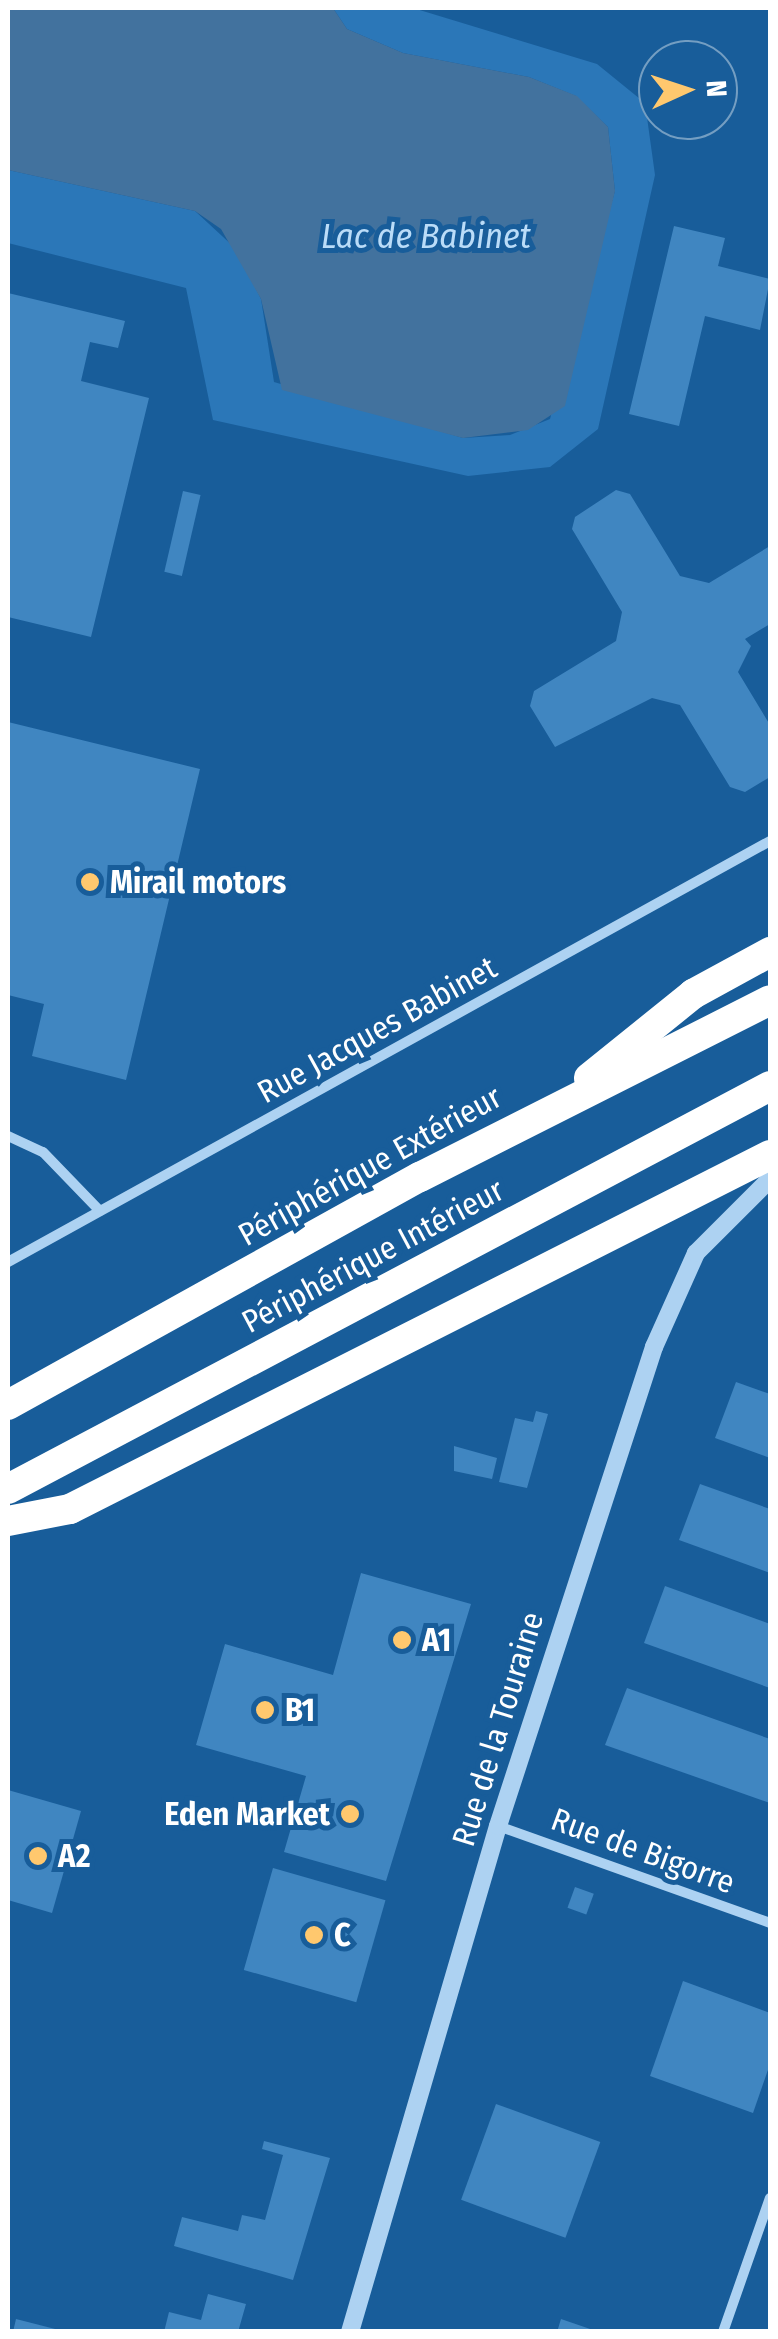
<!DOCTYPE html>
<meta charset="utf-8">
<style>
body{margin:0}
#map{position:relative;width:778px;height:2339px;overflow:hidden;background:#185d9a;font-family:"Fira Sans Condensed",sans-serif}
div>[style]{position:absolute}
.green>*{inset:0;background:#2b77b8}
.water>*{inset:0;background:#42729e}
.building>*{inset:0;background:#4086c1;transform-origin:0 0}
.minor>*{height:10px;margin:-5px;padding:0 5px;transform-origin:5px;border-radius:5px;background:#add2f2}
.tertiary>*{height:18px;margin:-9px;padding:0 9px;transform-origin:9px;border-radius:9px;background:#add2f2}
.motorway>*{height:30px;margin:-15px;padding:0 15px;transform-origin:15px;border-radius:15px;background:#fff}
.dots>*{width:28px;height:28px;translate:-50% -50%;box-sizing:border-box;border:5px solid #185d9a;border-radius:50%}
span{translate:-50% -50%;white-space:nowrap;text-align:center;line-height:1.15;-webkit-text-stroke:10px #185d9a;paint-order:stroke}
.poi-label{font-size:32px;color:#fff;font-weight:700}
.left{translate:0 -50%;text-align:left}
.right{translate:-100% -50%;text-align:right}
.street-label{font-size:32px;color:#fff}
.water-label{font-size:35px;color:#badcf8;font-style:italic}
.frame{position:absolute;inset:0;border:10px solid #fff;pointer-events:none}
.north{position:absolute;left:638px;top:40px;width:100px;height:100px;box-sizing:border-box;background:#185d9a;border:2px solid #749ec2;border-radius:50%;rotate:87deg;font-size:28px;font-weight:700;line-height:40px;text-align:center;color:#fff}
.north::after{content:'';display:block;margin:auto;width:35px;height:45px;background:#ffc86e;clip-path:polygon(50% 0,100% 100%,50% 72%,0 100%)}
</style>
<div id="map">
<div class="green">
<div style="clip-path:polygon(333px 8px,413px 8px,597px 64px,645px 103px,655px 175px,598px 429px,550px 467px,468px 476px,213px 420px,186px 288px,8px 243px,8px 170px,195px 211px,235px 248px,261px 299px,274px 382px,463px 438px,510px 435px,550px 419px,615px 191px,608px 127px,576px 96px,529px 77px,403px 53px,347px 29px)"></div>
</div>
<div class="water">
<div style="clip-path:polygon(8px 8px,333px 8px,347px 29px,403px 53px,529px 77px,577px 96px,608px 127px,615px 191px,565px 406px,528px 430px,463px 438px,282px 390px,261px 299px,221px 229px,195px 211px,8px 170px)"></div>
</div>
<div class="building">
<div style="clip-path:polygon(674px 226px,725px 238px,718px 266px,770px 279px,760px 330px,705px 316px,679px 426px,629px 414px)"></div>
<div style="clip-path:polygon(8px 293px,125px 321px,118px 348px,90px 342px,81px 381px,149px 398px,91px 637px,8px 617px)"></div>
<div style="clip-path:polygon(616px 490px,630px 494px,680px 576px,709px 583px,770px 546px,770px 624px,745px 639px,751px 646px,738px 672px,770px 725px,770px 777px,745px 792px,730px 787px,680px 705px,652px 698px,555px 747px,530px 706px,534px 691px,616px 641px,622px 612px,572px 529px,575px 517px)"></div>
<div style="left:183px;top:491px;width:18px;height:83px;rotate:13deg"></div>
<div style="clip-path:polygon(8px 722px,200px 769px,126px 1080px,32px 1056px,44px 1004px,8px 995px)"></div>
<div style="clip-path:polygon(736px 1382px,770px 1394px,770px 1458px,715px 1438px)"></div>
<div style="clip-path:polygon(536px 1411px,548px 1414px,527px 1488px,499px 1482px,515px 1418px,533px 1422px)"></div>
<div style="clip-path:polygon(454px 1446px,497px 1458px,492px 1479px,454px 1471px)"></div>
<div style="clip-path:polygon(700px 1484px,770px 1509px,770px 1573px,679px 1540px)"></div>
<div style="clip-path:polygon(361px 1573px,471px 1604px,386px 1881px,284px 1852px,306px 1776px,196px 1745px,225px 1644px,333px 1675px)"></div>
<div style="clip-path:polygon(665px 1586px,770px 1624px,770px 1688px,644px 1643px)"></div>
<div style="clip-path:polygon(627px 1688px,770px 1739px,770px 1803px,605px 1745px)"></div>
<div style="clip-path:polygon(8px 1790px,81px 1811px,52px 1913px,8px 1900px)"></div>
<div style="left:273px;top:1868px;width:117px;height:106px;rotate:16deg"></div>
<div style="left:575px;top:1887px;width:20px;height:22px;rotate:20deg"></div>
<div style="clip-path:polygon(683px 1981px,770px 2013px,770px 2064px,753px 2113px,650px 2076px)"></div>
<div style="left:496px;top:2104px;width:111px;height:102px;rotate:20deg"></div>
<div style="clip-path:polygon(264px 2141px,330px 2158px,293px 2280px,174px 2246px,182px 2217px,238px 2231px,242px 2215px,265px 2220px,283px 2155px,262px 2149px)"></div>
<div style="clip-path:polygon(208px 2294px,246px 2304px,238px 2332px,164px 2332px,169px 2312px,201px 2320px)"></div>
<div style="clip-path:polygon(16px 2319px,59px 2330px,59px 2332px,13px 2332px)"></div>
<div style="clip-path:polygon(561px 2319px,596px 2331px,596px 2332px,557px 2332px)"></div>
</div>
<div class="minor">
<div style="left:8px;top:1136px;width:38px;rotate:25deg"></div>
<div style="left:43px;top:1152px;width:82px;rotate:46deg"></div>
<div style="left:8px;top:1262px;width:871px;rotate:-28.92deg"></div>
<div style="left:498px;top:1826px;width:289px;rotate:19.6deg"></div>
<div style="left:723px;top:2332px;width:142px;rotate:-70.7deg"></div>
</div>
<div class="tertiary">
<div style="left:350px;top:2332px;width:527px;rotate:-73.7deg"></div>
<div style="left:498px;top:1826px;width:504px;rotate:-71.96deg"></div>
<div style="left:654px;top:1347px;width:103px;rotate:-65.9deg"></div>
<div style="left:696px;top:1253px;width:105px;rotate:-45deg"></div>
</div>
<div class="motorway">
<div style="left:589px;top:1078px;width:134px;rotate:-38.9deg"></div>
<div style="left:693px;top:994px;width:88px;rotate:-28.6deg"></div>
<div style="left:8px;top:1405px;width:471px;rotate:-29deg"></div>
<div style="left:420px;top:1177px;width:392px;rotate:-26.8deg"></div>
<div style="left:8px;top:1489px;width:862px;rotate:-27.87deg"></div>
<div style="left:8px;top:1521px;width:63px;rotate:-11deg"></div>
<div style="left:70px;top:1509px;width:784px;rotate:-26.83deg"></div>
</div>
<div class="dots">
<div style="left:90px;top:882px;background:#ffc86e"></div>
<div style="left:402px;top:1640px;background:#ffc86e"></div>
<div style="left:265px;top:1710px;background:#ffc86e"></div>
<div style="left:350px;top:1814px;background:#ffc86e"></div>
<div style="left:38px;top:1856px;background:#ffc86e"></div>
<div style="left:314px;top:1935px;background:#ffc86e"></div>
</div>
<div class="poi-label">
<span class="left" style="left:110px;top:882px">Mirail motors</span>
<span class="left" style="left:422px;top:1640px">A1</span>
<span class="left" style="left:285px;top:1710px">B1</span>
<span class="right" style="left:330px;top:1814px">Eden Market</span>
<span class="left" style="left:58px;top:1856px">A2</span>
<span class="left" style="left:334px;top:1935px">C</span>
</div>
<div class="street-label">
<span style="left:377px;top:1030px;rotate:-29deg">Rue Jacques Babinet</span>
<span style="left:370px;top:1166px;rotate:-29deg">Périphérique Extérieur</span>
<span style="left:373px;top:1256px;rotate:-28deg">Périphérique Intérieur</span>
<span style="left:498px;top:1729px;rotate:-73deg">Rue de la Touraine</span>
<span style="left:643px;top:1851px;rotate:20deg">Rue de Bigorre</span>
</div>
<div class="water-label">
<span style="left:426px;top:236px">Lac de Babinet</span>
</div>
<div class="frame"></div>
<div class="north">N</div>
</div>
